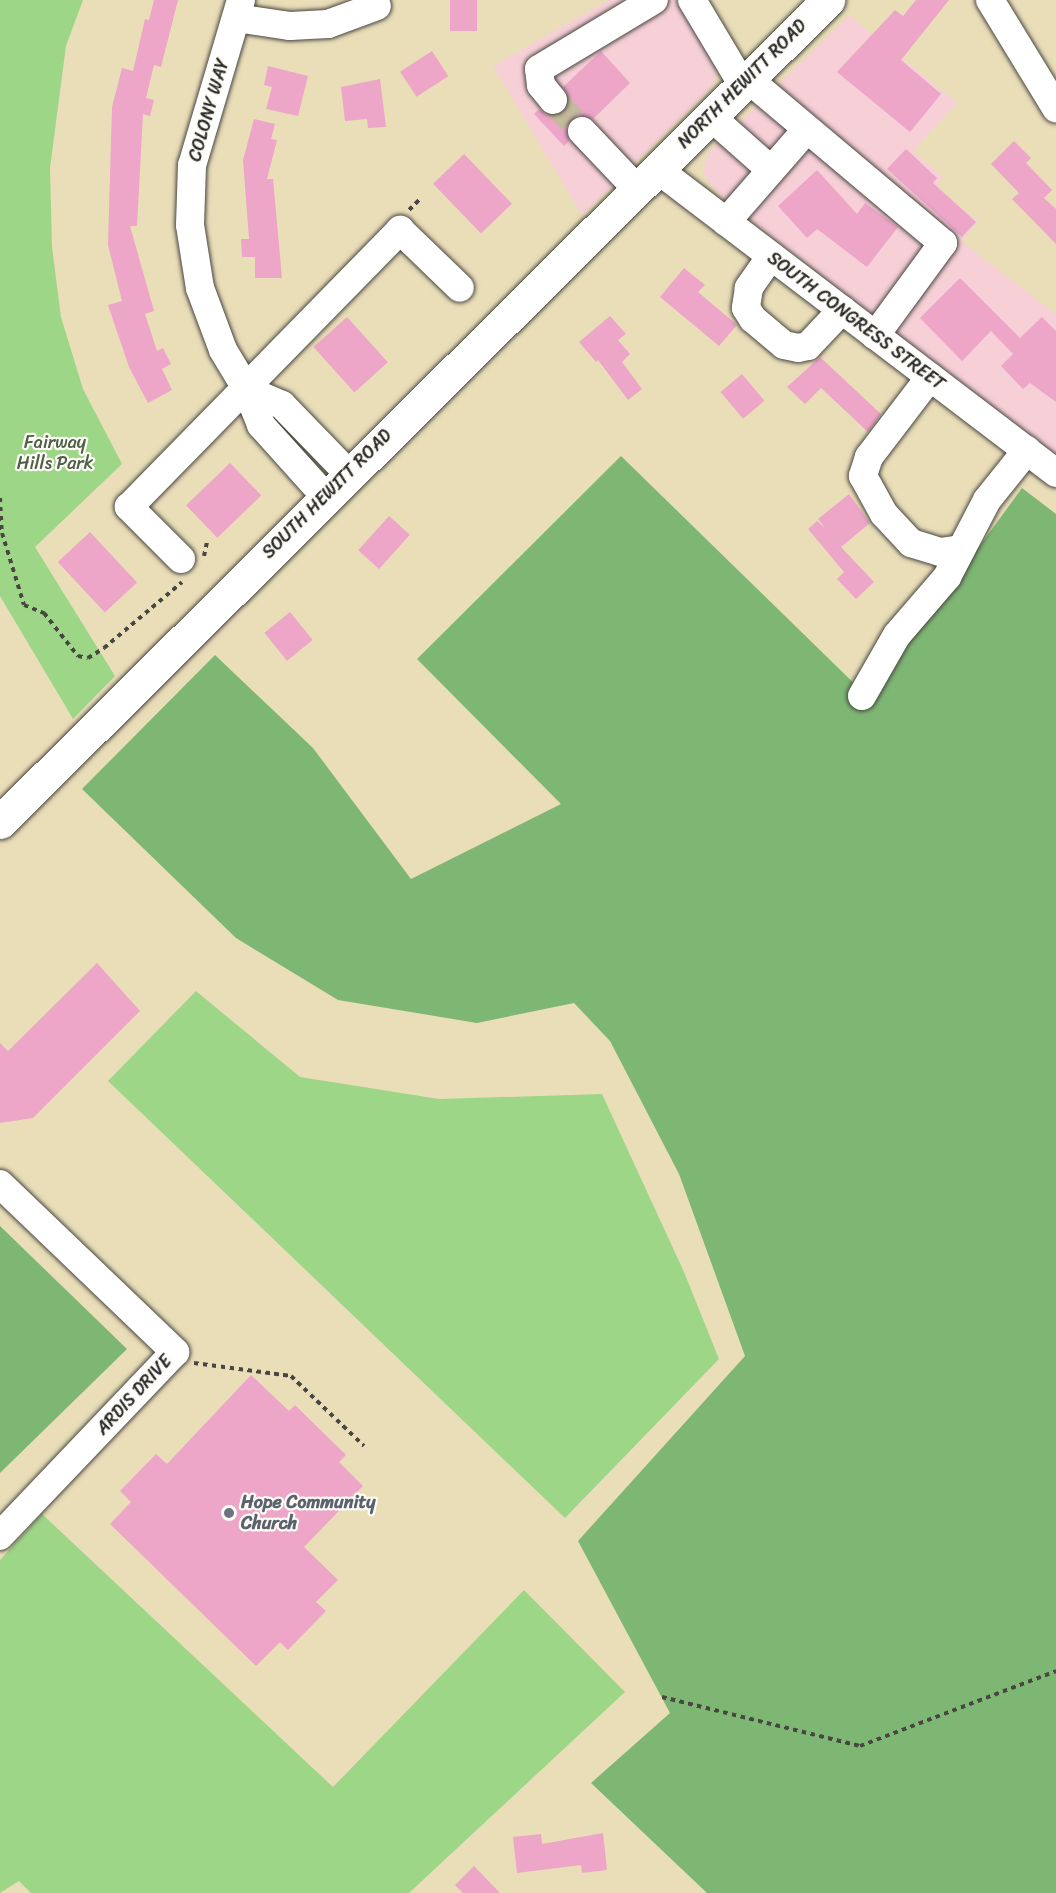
<!DOCTYPE html>
<style>
body{margin:0}
#map{position:relative;width:1056px;height:1893px;overflow:hidden;background:#eadeb9;font-family:Sriracha,sans-serif}
div>[style]{position:absolute}
.built>*{inset:0;background:#f6cfd7}
.green>*{inset:0;background:#9ed688}
.forest>*{inset:0;background:#7eb774}
.building>*{inset:0;background:#eda5c8;transform-origin:0 0}
.minor-tunnel>*{height:28px;margin-top:-14px;transform-origin:0;background:repeating-linear-gradient(90deg,#c4ba9d 0 28px,transparent 0 42px)}
.path>*{height:4px;margin-top:-2px;transform-origin:0;background:repeating-linear-gradient(90deg,#484640 0 4.5px,transparent 0 9px)}
.roads{filter:drop-shadow(0 0 2px #484640) drop-shadow(0 0 2px #484640)}
.minor>*{height:28px;margin:-14px;padding:0 14px;transform-origin:14px;border-radius:14px;background:#fff}
.major>*{height:33px;margin:-16.5px;padding:0 16.5px;transform-origin:16.5px;border-radius:16.5px;background:#fff}
.dots>*{width:16px;height:16px;translate:-50% -50%;box-sizing:border-box;border:3px solid #fdfcf7;border-radius:50%}
span{translate:-50% -50%;white-space:nowrap;text-align:center;line-height:1.15;-webkit-text-stroke:4.5px #fdfcf7;paint-order:stroke}
.street-label{font-size:18px;color:#2b2b2b}
.park-label{font-size:18px;color:#4e5e47}
.worship-label{font-size:18px;color:#5b616d;font-weight:700}
.left{translate:0 -50%;text-align:left}
</style>
<div id="map">
<div class="built">
<div style="clip-path:polygon(609px 0,682px 0,716px 64px,717px 76px,709px 90px,582px 215px,493px 66px)"></div>
<div style="clip-path:polygon(849px 15px,957px 103px,913px 151px,943px 177px,936px 186px,978px 222px,961px 241px,1056px 314px,1056px 459px,722px 198px,703px 174px,708px 153px)"></div>
</div>
<div class="green">
<div style="clip-path:polygon(0 0,83px 0,66px 46px,50px 168px,52px 247px,61px 317px,83px 389px,122px 464px,35px 547px,115px 676px,73px 719px,0 596px)"></div>
<div style="clip-path:polygon(196px 991px,300px 1077px,439px 1099px,602px 1094px,684px 1272px,719px 1359px,565px 1518px,108px 1081px)"></div>
<div style="clip-path:polygon(42px 1514px,333px 1787px,524px 1590px,625px 1692px,409px 1893px,31px 1893px,19px 1881px,0 1893px,0 1560px)"></div>
</div>
<div class="forest">
<div style="clip-path:polygon(621px 456px,869px 698px,1022px 488px,1056px 514px,1056px 1893px,707px 1893px,591px 1783px,670px 1713px,578px 1541px,745px 1356px,679px 1174px,610px 1041px,574px 1003px,477px 1023px,338px 1000px,236px 938px,82px 789px,215px 655px,313px 748px,411px 879px,561px 804px,417px 659px)"></div>
<div style="clip-path:polygon(0 1226px,127px 1349px,0 1473px)"></div>
</div>
<div class="building">
<div style="clip-path:polygon(154px 0,178px 0,161px 67px,154px 65px,146px 98px,154px 100px,150px 116px,143px 114px,137px 226px,130px 226px,154px 311px,145px 314px,157px 351px,163px 348px,171px 364px,162px 369px,172px 390px,148px 403px,129px 367px,108px 305px,122px 301px,108px 245px,112px 107px,122px 68px,133px 71px,145px 19px,149px 20px)"></div>
<div style="left:450px;top:0;width:27px;height:31px"></div>
<div style="clip-path:polygon(916px 0,949px 0,901px 60px,941px 94px,910px 132px,837px 72px,895px 10px,903px 16px)"></div>
<div style="left:432px;top:51px;width:30px;height:38px;rotate:57deg"></div>
<div style="clip-path:polygon(601px 51px,630px 83px,593px 119px,579px 115px,570px 119px,566px 127px,569px 141px,564px 146px,534px 114px,539px 109px,548px 116px,564px 112px,569px 98px,563px 87px)"></div>
<div style="clip-path:polygon(268px 66px,308px 76px,298px 116px,266px 109px,272px 87px,264px 85px)"></div>
<div style="clip-path:polygon(380px 79px,386px 127px,368px 128px,367px 119px,345px 121px,341px 87px)"></div>
<div style="clip-path:polygon(254px 119px,275px 124px,271px 139px,277px 140px,267px 179px,273px 179px,282px 278px,255px 278px,255px 257px,242px 257px,241px 239px,249px 239px,243px 160px)"></div>
<div style="clip-path:polygon(1014px 141px,1031px 158px,1026px 163px,1052px 190px,1044px 198px,1056px 209px,1056px 244px,1012px 199px,1019px 193px,991px 164px)"></div>
<div style="clip-path:polygon(906px 149px,937px 178px,933px 183px,976px 222px,962px 237px,887px 169px)"></div>
<div style="left:464px;top:154px;width:69px;height:43px;rotate:46deg"></div>
<div style="clip-path:polygon(817px 170px,857px 214px,865px 203px,898px 227px,867px 267px,817px 229px,807px 238px,778px 206px)"></div>
<div style="clip-path:polygon(684px 268px,705px 285px,698px 292px,737px 325px,719px 346px,660px 297px)"></div>
<div style="clip-path:polygon(960px 278px,1020px 338px,1042px 317px,1056px 331px,1056px 402px,1030px 383px,1023px 389px,1001px 366px,1013px 354px,991px 331px,962px 361px,920px 318px)"></div>
<div style="clip-path:polygon(610px 316px,626px 334px,618px 340px,630px 354px,622px 362px,642px 389px,628px 400px,598px 360px,596px 362px,579px 342px)"></div>
<div style="left:347px;top:317px;width:61px;height:45px;rotate:48deg"></div>
<div style="clip-path:polygon(820px 357px,881px 414px,868px 432px,821px 388px,805px 404px,787px 387px)"></div>
<div style="left:742px;top:374px;width:35px;height:28px;rotate:50deg"></div>
<div style="left:230px;top:463px;width:45px;height:61px;rotate:46deg"></div>
<div style="clip-path:polygon(849px 494px,870px 523px,841px 547px,874px 582px,856px 599px,837px 579px,844px 572px,808px 529px,817px 521px,825px 528px,818px 519px)"></div>
<div style="left:389px;top:516px;width:28px;height:46px;rotate:42deg"></div>
<div style="left:90px;top:532px;width:69px;height:44px;rotate:47deg"></div>
<div style="left:290px;top:612px;width:36px;height:33px;rotate:51deg"></div>
<div style="clip-path:polygon(97px 963px,140px 1011px,33px 1118px,0 1123px,0 1043px,8px 1051px)"></div>
<div style="clip-path:polygon(251px 1375px,289px 1411px,295px 1405px,346px 1455px,339px 1462px,363px 1486px,304px 1547px,338px 1580px,316px 1602px,326px 1611px,288px 1650px,280px 1642px,256px 1666px,110px 1524px,131px 1502px,120px 1491px,156px 1454px,167px 1464px)"></div>
<div style="clip-path:polygon(603px 1833px,607px 1870px,582px 1873px,581px 1865px,517px 1873px,513px 1837px,541px 1834px,542px 1844px)"></div>
<div style="clip-path:polygon(474px 1866px,500px 1893px,463px 1893px,455px 1885px)"></div>
</div>
<div class="minor-tunnel">
<div style="left:553px;top:100px;width:42px;rotate:46.9deg"></div>
</div>
<div class="path">
<div style="left:409px;top:210px;width:14px;rotate:-45deg"></div>
<div style="left:0;top:498px;width:35px;rotate:87deg"></div>
<div style="left:2px;top:533px;width:75px;rotate:73deg"></div>
<div style="left:24px;top:605px;width:22px;rotate:22deg"></div>
<div style="left:44px;top:613px;width:55px;rotate:51.7deg"></div>
<div style="left:78px;top:656px;width:10px;rotate:11deg"></div>
<div style="left:88px;top:658px;width:19px;rotate:-32deg"></div>
<div style="left:104px;top:648px;width:102px;rotate:-40.2deg"></div>
<div style="left:204px;top:556px;width:14px;rotate:-78deg"></div>
<div style="left:194px;top:1363px;width:98px;rotate:7.6deg"></div>
<div style="left:291px;top:1376px;width:101px;rotate:43.8deg"></div>
<div style="left:662px;top:1697px;width:204px;rotate:13.9deg"></div>
<div style="left:860px;top:1746px;width:210px;rotate:-20.9deg"></div>
</div>
<div class="roads">
<div class="minor">
<div style="left:241px;top:0;width:172px;rotate:106.5deg"></div>
<div style="left:192px;top:165px;width:60px;rotate:91.9deg"></div>
<div style="left:190px;top:225px;width:64px;rotate:81deg"></div>
<div style="left:200px;top:288px;width:66px;rotate:69.6deg"></div>
<div style="left:223px;top:350px;width:47px;rotate:59deg"></div>
<div style="left:247px;top:390px;width:38px;rotate:68deg"></div>
<div style="left:261px;top:425px;width:96px;rotate:48deg"></div>
<div style="left:692px;top:0;width:98px;rotate:59.2deg"></div>
<div style="left:990px;top:0;width:127px;rotate:58.6deg"></div>
<div style="left:236px;top:18px;width:55px;rotate:8.4deg"></div>
<div style="left:290px;top:26px;width:38px;rotate:-3deg"></div>
<div style="left:328px;top:24px;width:52px;rotate:-20.2deg"></div>
<div style="left:748px;top:79px;width:255px;rotate:40.1deg"></div>
<div style="left:943px;top:243px;width:115px;rotate:126.2deg"></div>
<div style="left:553px;top:100px;width:19px;rotate:-129deg"></div>
<div style="left:541px;top:85px;width:16px;rotate:-97deg"></div>
<div style="left:539px;top:69px;width:134px;rotate:-31deg"></div>
<div style="left:710px;top:116px;width:81px;rotate:41.5deg"></div>
<div style="left:582px;top:131px;width:80px;rotate:46.5deg"></div>
<div style="left:657px;top:169px;width:502px;rotate:37.3deg"></div>
<div style="left:726px;top:222px;width:123px;rotate:-48.9deg"></div>
<div style="left:771px;top:256px;width:39px;rotate:125deg"></div>
<div style="left:749px;top:288px;width:20px;rotate:99deg"></div>
<div style="left:746px;top:308px;width:13px;rotate:58deg"></div>
<div style="left:753px;top:319px;width:40px;rotate:40deg"></div>
<div style="left:784px;top:345px;width:14px;rotate:12deg"></div>
<div style="left:798px;top:348px;width:10px;rotate:-11deg"></div>
<div style="left:808px;top:346px;width:50px;rotate:-46.6deg"></div>
<div style="left:930px;top:377px;width:101px;rotate:127.3deg"></div>
<div style="left:869px;top:457px;width:20px;rotate:108deg"></div>
<div style="left:863px;top:476px;width:43px;rotate:61.1deg"></div>
<div style="left:884px;top:514px;width:40px;rotate:47deg"></div>
<div style="left:911px;top:543px;width:30px;rotate:17deg"></div>
<div style="left:940px;top:552px;width:21px;rotate:-8deg"></div>
<div style="left:247px;top:390px;width:38px;rotate:23deg"></div>
<div style="left:282px;top:405px;width:95px;rotate:45.9deg"></div>
<div style="left:181px;top:559px;width:74px;rotate:-135deg"></div>
<div style="left:129px;top:507px;width:388px;rotate:-45.6deg"></div>
<div style="left:400px;top:230px;width:83px;rotate:44deg"></div>
<div style="left:862px;top:696px;width:70px;rotate:-60.2deg"></div>
<div style="left:897px;top:635px;width:77px;rotate:-49.2deg"></div>
<div style="left:947px;top:577px;width:87px;rotate:-62.5deg"></div>
<div style="left:987px;top:500px;width:64px;rotate:-51.3deg"></div>
<div style="left:0;top:1184px;width:243px;rotate:43.8deg"></div>
<div style="left:175px;top:1352px;width:254px;rotate:133.6deg"></div>
</div>
<div class="major">
<div style="left:0;top:822px;width:1167px;rotate:-44.79deg"></div>
</div>
</div>
<div class="dots">
<div style="left:229px;top:1513px;background:#6b7280"></div>
</div>
<div class="street-label">
<span style="left:742px;top:84px;rotate:-45deg">NORTH HEWITT ROAD</span>
<span style="left:209px;top:110px;rotate:-74deg">COLONY WAY</span>
<span style="left:856px;top:321px;rotate:37deg">SOUTH CONGRESS STREET</span>
<span style="left:327px;top:494px;rotate:-45deg">SOUTH HEWITT ROAD</span>
<span style="left:134px;top:1395px;rotate:-47deg">ARDIS DRIVE</span>
</div>
<div class="park-label">
<span style="left:55px;top:453px">Fairway<br>Hills Park</span>
</div>
<div class="worship-label">
<span class="left" style="left:241px;top:1513px">Hope Community<br>Church</span>
</div>
</div>
